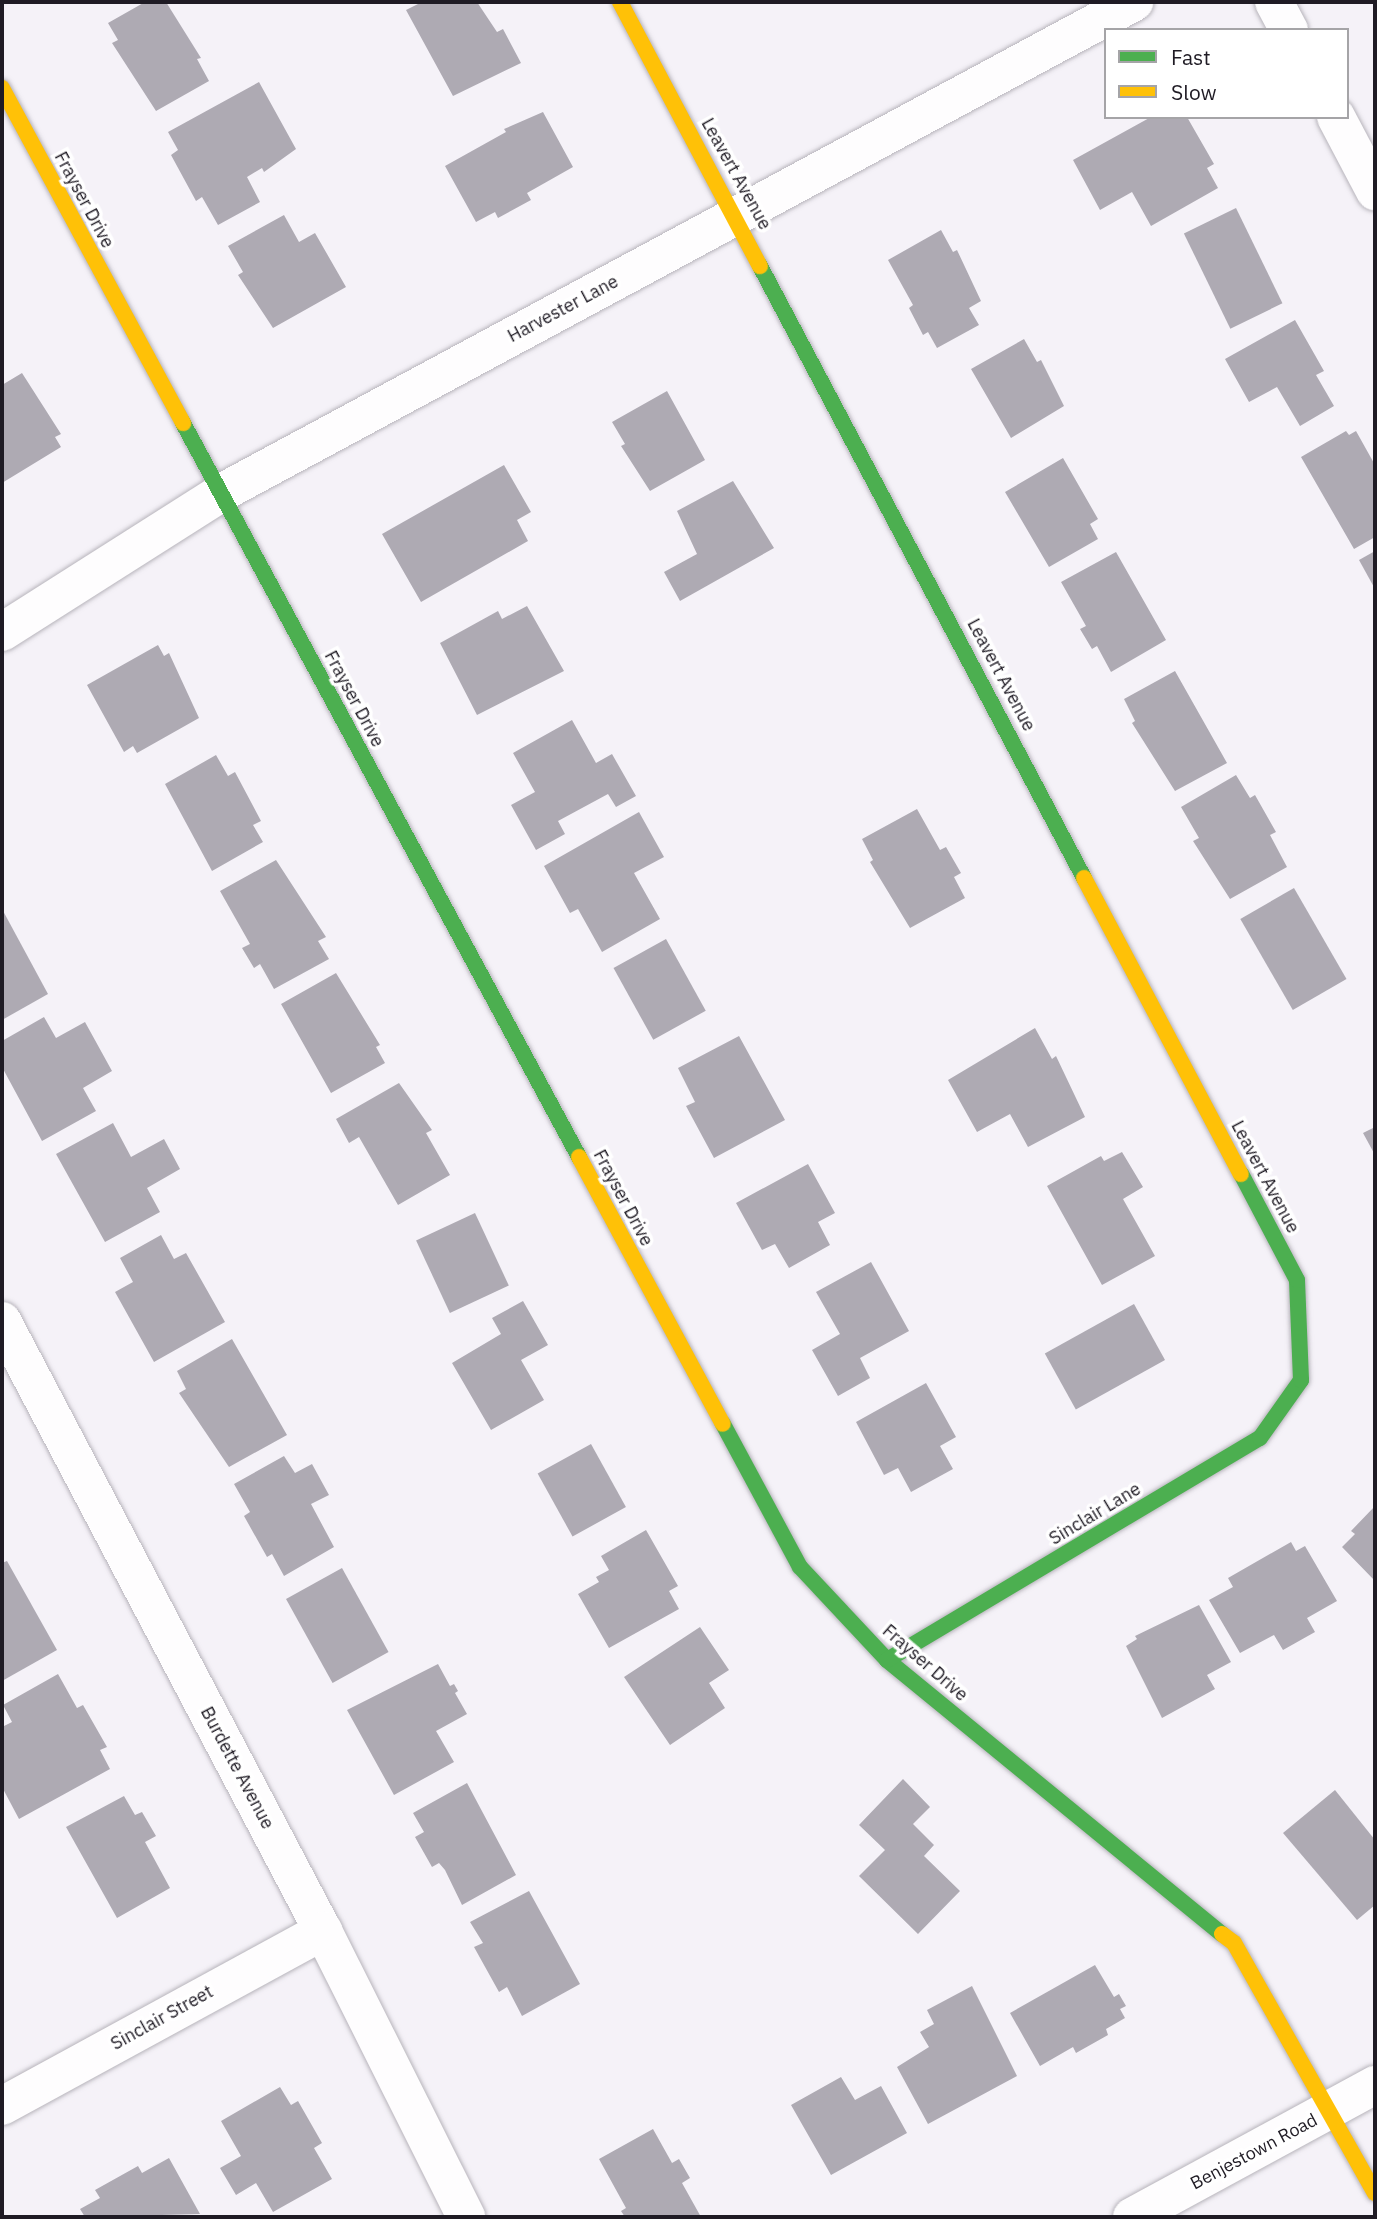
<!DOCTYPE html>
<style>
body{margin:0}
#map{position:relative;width:1377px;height:2219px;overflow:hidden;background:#f5f2f8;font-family:"IBM Plex Sans",sans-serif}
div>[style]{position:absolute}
.building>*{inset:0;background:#aeaab3;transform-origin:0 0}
.roads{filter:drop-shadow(0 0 2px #b7b4bb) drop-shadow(0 0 2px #b7b4bb)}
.street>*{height:38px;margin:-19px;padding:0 19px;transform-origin:19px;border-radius:19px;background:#fefdfe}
.fast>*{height:16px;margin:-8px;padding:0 8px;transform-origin:8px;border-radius:8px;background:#4caf50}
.slow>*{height:16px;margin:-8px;padding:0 8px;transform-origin:8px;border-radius:8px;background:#ffc107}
span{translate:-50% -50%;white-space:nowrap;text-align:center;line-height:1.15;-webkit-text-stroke:7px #fff;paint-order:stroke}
.street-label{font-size:18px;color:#1f1b24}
.frame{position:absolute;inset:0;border:4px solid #1f1b24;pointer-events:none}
.legend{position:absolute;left:1104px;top:28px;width:245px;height:91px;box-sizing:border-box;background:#fff;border:2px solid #a5a4a7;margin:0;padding:9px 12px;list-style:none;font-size:21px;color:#1f1b24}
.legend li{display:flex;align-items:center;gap:14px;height:35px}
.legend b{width:35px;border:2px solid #a5a4a7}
</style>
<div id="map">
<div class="building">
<div style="clip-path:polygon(145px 2px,166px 2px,201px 58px,197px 59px,209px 81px,156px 111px,112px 43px,118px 40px,108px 23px)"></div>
<div style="clip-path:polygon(422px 2px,477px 2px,497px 32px,503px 29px,521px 63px,453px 96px,406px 10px)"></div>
<div style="clip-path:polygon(259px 82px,296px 149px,264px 172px,262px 168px,247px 177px,260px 202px,218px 225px,202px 197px,196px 201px,171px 155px,178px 150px,168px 132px)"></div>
<div style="clip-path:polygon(543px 112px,573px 167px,527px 193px,531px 200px,498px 218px,495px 212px,476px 222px,445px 166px,506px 132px,504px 129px)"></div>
<div style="clip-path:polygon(1151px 117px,1187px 117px,1214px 164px,1207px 168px,1218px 188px,1151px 226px,1132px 192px,1100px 210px,1073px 160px)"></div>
<div style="left:1236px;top:208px;width:106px;height:58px;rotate:64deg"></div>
<div style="clip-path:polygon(284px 215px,299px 242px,315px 233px,346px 287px,273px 328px,238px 275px,243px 272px,228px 246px)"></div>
<div style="clip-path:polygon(941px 230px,953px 252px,957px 250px,981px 301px,969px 308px,979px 325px,937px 348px,928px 332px,923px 335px,909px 308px,913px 305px,888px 260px)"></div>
<div style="clip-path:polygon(1295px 320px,1324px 371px,1316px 375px,1334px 406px,1300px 426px,1277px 387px,1249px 402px,1225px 359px)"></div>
<div style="clip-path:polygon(1024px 339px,1037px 362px,1041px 360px,1064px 406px,1011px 438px,971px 369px)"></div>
<div style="clip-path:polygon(22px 373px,61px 434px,55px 437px,61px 447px,2px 483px,2px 385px)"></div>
<div style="clip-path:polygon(667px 391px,705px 460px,650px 491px,621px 446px,625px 444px,612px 422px)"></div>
<div style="clip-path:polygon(1346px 431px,1349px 435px,1356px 431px,1375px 465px,1375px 537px,1354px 549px,1301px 457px)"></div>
<div style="clip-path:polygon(1063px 458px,1098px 519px,1090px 524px,1098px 539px,1049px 567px,1005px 492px)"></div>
<div style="clip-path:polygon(504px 465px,531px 512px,517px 520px,528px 541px,421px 602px,382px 534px)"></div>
<div style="clip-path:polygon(733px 481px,774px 548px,680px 601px,664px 572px,697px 554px,677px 511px)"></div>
<div style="clip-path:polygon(1375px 551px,1375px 589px,1359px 560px)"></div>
<div style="clip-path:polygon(1116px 552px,1166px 640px,1111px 672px,1097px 646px,1092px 649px,1080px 629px,1086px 626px,1061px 582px)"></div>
<div style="clip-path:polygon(527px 606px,564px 671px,477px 715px,440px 643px,498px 611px,502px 619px)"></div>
<div style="clip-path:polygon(158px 645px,164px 656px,169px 653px,199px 718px,137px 753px,133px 746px,124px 752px,87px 685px)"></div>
<div style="clip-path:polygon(1175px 671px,1227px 763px,1175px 791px,1132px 723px,1135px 721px,1124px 699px)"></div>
<div style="clip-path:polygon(572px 720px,596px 763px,612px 754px,636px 796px,616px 807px,608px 794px,558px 821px,565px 834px,536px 850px,511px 805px,535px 792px,513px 753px)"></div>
<div style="clip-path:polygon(216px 755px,228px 776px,235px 772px,261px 821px,253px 825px,263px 842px,212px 871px,165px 784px)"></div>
<div style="clip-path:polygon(1236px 775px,1250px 798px,1255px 795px,1276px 832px,1270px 835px,1287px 867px,1230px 899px,1193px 841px,1199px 838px,1181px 807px)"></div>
<div style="clip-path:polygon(917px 809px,940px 850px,946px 847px,961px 873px,954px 877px,965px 898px,910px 928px,870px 862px,873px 860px,862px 839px)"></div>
<div style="clip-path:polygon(639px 812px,664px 857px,634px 873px,660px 919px,602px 952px,578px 909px,570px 913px,544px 866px)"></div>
<div style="clip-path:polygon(276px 860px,326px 937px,318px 941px,329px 959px,274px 989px,260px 964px,254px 968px,242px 948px,250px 944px,220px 891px)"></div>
<div style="left:1294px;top:888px;width:105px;height:62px;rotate:60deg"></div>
<div style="clip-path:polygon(2px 909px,48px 994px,2px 1020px)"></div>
<div style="left:666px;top:939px;width:82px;height:60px;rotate:61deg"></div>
<div style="clip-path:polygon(336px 973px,380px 1045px,376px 1047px,385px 1063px,331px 1093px,281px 1004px)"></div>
<div style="clip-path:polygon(44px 1017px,56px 1038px,85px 1022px,112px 1071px,83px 1088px,96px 1111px,42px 1141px,2px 1067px,2px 1041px)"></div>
<div style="clip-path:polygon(1035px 1028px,1052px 1059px,1056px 1056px,1085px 1117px,1028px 1147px,1010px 1114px,977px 1132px,948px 1080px)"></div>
<div style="clip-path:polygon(739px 1036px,785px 1120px,714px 1158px,686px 1106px,695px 1102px,678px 1068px)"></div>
<div style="clip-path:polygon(399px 1083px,432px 1130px,426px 1133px,450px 1175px,398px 1205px,359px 1137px,349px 1143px,336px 1119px)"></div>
<div style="clip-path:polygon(113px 1123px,131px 1157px,164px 1139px,180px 1169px,147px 1188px,160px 1212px,105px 1242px,56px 1154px)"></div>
<div style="clip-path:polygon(1375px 1127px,1375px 1155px,1363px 1133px)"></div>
<div style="clip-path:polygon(1122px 1152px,1143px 1187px,1123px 1199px,1155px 1256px,1102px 1285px,1047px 1186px,1101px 1156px,1104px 1161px)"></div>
<div style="clip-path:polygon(808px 1164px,835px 1213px,818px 1222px,830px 1245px,789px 1268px,775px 1244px,762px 1250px,736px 1203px)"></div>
<div style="left:475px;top:1213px;width:80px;height:65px;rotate:65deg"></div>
<div style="clip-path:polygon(161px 1235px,174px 1259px,186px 1253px,225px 1322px,154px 1362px,115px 1292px,133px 1282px,120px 1258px)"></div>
<div style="clip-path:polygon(871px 1262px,909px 1331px,860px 1358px,870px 1378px,838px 1396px,812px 1350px,840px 1334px,816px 1292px)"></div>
<div style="clip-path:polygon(523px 1301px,548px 1345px,521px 1360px,544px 1400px,491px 1430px,452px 1363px,501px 1334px,492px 1318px)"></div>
<div style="left:1134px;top:1304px;width:64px;height:102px;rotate:61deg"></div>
<div style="clip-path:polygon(232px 1339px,287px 1435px,229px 1467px,179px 1393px,186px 1389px,177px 1371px)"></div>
<div style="clip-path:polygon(926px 1383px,956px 1437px,940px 1446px,953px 1469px,911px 1492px,898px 1468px,884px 1475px,856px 1422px)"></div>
<div style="left:591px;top:1444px;width:72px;height:61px;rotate:61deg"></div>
<div style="clip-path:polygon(284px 1456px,295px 1473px,312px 1464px,329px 1495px,311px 1504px,334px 1547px,284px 1576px,272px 1554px,267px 1557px,244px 1516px,250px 1512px,234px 1484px)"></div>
<div style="clip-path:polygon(1375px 1506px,1375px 1581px,1342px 1547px,1355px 1534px,1351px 1531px)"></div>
<div style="clip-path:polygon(646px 1530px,678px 1586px,669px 1591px,679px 1609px,609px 1648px,578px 1594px,599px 1582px,596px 1577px,609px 1570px,601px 1556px)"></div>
<div style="clip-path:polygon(1291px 1542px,1296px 1551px,1305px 1546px,1337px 1601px,1307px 1618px,1315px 1632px,1283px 1650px,1274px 1635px,1240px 1653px,1209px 1600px,1233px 1587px,1228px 1578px)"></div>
<div style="clip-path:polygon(7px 1561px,57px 1650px,2px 1681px,2px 1563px)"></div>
<div style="left:342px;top:1568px;width:96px;height:64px;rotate:61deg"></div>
<div style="clip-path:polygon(1199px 1605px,1231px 1662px,1207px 1675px,1215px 1689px,1162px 1718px,1126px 1646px,1137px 1639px,1135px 1636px)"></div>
<div style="clip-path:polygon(700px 1627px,729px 1670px,709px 1683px,725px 1708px,670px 1745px,624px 1677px)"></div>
<div style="clip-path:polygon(438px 1664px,450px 1686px,454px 1684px,458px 1691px,455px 1693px,467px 1714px,436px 1731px,454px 1762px,394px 1795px,347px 1710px)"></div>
<div style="clip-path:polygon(58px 1674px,77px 1708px,83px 1705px,107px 1747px,100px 1750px,110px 1769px,19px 1819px,2px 1787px,2px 1727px,12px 1722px,3px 1705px)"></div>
<div style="clip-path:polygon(903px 1779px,930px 1807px,913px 1824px,934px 1845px,924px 1856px,960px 1891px,918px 1934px,859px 1876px,885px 1850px,859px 1825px)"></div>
<div style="clip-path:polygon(467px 1783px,516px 1875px,462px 1905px,445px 1870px,439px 1863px,432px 1867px,415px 1837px,424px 1832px,413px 1813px)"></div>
<div style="clip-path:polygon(1335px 1790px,1375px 1840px,1375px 1905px,1357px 1920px,1283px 1833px)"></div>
<div style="clip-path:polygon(124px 1796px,135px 1815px,142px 1812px,156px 1836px,145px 1842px,170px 1888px,117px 1918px,66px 1827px)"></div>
<div style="clip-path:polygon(529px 1891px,580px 1984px,522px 2016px,507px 1987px,499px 1992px,474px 1947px,483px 1943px,470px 1922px)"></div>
<div style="clip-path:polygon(1095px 1965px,1114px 1997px,1119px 1994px,1126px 2006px,1120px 2009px,1125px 2018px,1106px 2029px,1108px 2035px,1076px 2053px,1073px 2047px,1040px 2066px,1010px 2013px)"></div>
<div style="clip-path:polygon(972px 1986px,1017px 2076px,928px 2124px,897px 2067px,929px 2047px,920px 2032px,934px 2024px,927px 2010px)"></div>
<div style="clip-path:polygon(841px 2077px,855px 2100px,881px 2086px,907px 2133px,831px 2175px,791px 2105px)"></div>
<div style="clip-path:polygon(280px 2087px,291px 2105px,298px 2101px,322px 2143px,314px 2148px,332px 2179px,273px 2212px,256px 2183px,236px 2195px,220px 2168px,241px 2156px,221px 2121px)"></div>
<div style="clip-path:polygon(653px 2129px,672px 2163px,679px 2159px,690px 2178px,682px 2183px,701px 2217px,625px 2217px,621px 2211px,626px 2208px,599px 2159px)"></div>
<div style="clip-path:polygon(169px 2158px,200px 2214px,85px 2217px,80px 2209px,100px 2198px,95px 2190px,138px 2166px,142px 2173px)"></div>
</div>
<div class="roads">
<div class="street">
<div style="left:1274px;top:2px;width:32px;rotate:62deg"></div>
<div style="left:1336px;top:117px;width:84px;rotate:62.2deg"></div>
<div style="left:2px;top:632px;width:259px;rotate:-32.4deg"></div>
<div style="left:221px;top:493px;width:1037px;rotate:-28.27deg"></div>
<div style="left:2px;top:1321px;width:689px;rotate:62.25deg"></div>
<div style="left:323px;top:1931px;width:320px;rotate:63.4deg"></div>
<div style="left:2px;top:2106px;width:366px;rotate:-28.6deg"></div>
<div style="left:1132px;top:2217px;width:277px;rotate:-28.5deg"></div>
</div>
<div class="fast">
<div style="left:760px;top:266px;width:692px;rotate:62.1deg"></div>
<div style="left:183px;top:423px;width:834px;rotate:61.65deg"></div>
<div style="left:723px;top:1424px;width:162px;rotate:61.7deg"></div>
<div style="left:800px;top:1567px;width:127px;rotate:46.9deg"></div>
<div style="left:887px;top:1660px;width:433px;rotate:39.3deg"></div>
<div style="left:887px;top:1660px;width:434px;rotate:-30.8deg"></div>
<div style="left:1260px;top:1438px;width:71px;rotate:-54.7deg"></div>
<div style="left:1301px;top:1380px;width:100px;rotate:-92.3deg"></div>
<div style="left:1297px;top:1280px;width:120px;rotate:-117.8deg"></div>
</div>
<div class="slow">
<div style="left:620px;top:2px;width:299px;rotate:62.1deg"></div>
<div style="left:2px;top:88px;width:381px;rotate:61.6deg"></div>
<div style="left:1084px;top:878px;width:335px;rotate:62.1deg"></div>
<div style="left:579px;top:1157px;width:303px;rotate:61.7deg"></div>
<div style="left:1222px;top:1934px;width:15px;rotate:37deg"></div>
<div style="left:1234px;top:1943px;width:287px;rotate:60.6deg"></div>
</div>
</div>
<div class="street-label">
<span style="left:736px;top:174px;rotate:61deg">Leavert Avenue</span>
<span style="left:84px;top:200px;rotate:62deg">Frayser Drive</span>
<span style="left:563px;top:309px;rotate:-28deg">Harvester Lane</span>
<span style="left:1001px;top:675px;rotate:62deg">Leavert Avenue</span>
<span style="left:354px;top:699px;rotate:62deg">Frayser Drive</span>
<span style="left:1265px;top:1177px;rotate:62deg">Leavert Avenue</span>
<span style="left:623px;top:1198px;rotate:62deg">Frayser Drive</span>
<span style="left:1095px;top:1514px;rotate:-31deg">Sinclair Lane</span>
<span style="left:925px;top:1663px;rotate:41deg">Frayser Drive</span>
<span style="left:237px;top:1768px;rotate:62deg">Burdette Avenue</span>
<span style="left:162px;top:2018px;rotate:-29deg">Sinclair Street</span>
<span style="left:1254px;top:2152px;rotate:-28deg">Benjestown Road</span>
</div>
<div class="frame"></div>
<ul class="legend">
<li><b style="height:9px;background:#4caf50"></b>Fast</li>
<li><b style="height:9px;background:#ffc107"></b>Slow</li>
</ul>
</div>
